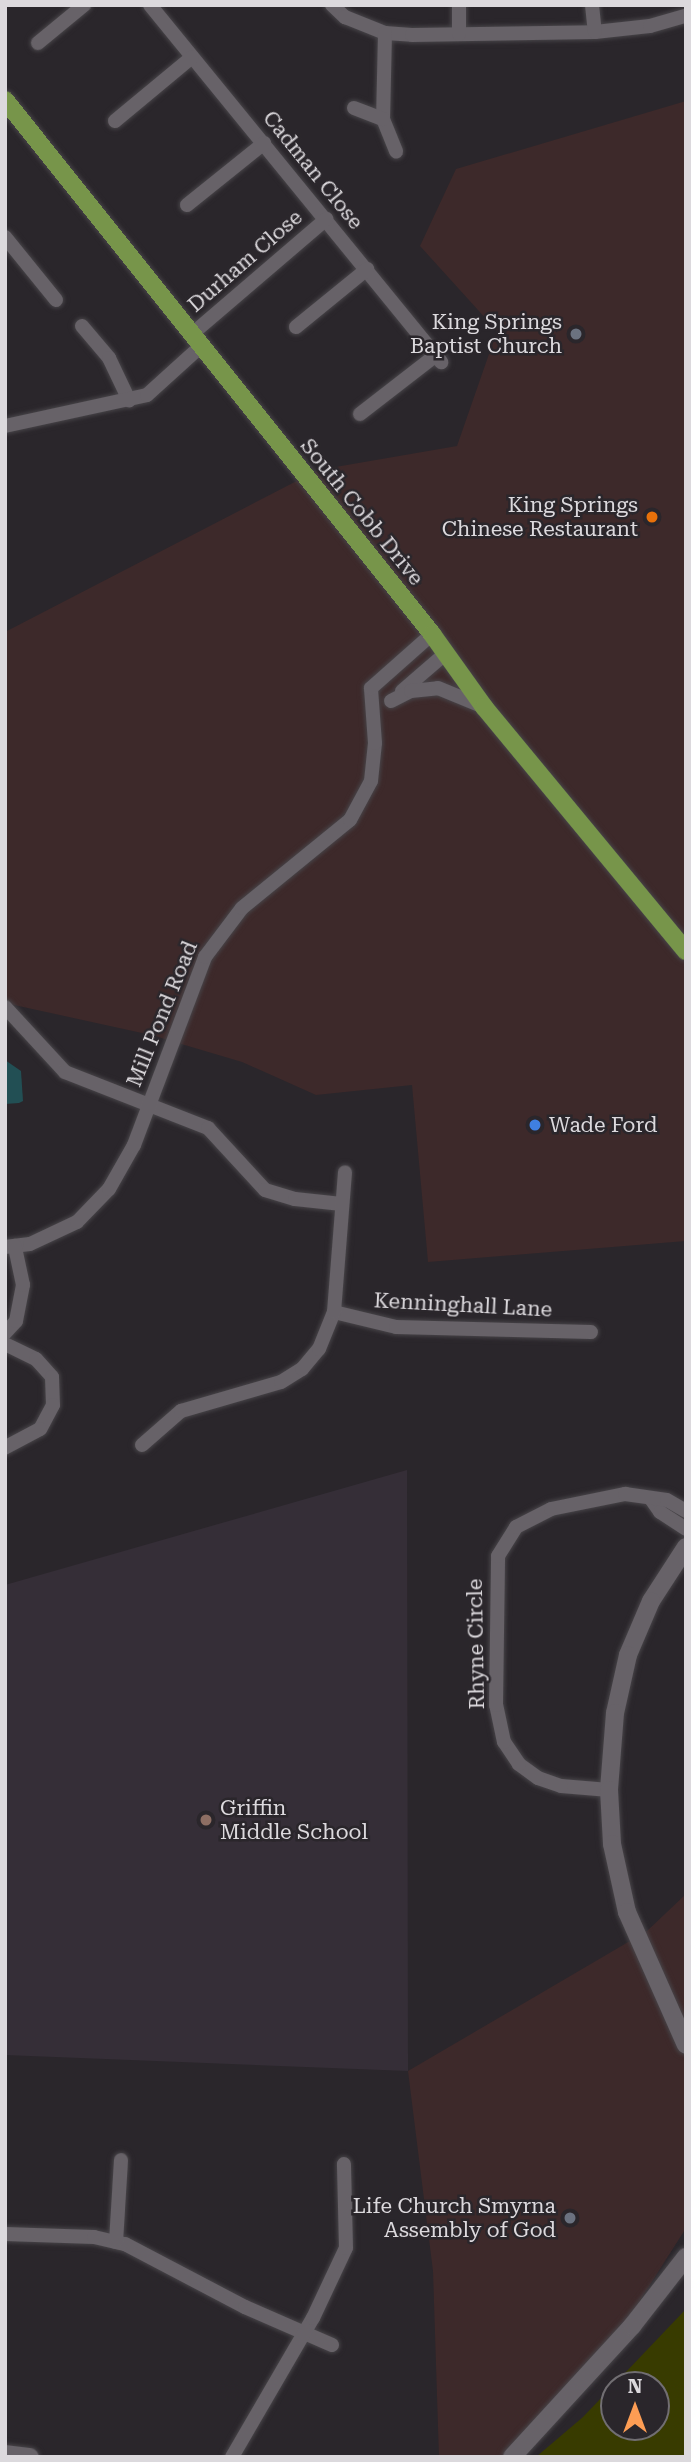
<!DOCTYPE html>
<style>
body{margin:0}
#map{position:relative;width:691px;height:2462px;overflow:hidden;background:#2a262b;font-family:"Roboto Serif",serif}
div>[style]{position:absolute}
.commercial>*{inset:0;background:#3d292a}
.built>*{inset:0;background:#352e37}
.green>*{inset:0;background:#383b00}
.water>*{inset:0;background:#224f54}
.roads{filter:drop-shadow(0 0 2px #474448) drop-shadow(0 0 2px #474448)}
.minor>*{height:14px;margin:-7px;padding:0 7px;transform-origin:7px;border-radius:7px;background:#676268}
.tertiary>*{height:18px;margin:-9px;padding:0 9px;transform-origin:9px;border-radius:9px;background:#676268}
.primary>*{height:18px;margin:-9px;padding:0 9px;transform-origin:9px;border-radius:9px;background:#77954a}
.dots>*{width:19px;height:19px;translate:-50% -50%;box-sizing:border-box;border:4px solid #2a262b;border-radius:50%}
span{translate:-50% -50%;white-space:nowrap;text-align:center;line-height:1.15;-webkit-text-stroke:5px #2a262b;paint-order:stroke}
.street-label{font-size:21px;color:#dcd9dd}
.poi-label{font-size:21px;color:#dcd9dd}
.right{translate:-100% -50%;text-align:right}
.left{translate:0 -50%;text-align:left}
.frame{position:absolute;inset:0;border:7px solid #dcd9dd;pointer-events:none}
.north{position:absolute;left:600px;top:2371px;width:70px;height:70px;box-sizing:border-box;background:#2a262b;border:2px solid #716e72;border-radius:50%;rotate:0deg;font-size:19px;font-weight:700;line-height:28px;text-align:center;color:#dcd9dd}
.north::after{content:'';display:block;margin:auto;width:24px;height:32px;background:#fd9d54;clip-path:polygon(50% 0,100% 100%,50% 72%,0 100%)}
</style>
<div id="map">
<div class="commercial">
<div style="clip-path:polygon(686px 101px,686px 1241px,428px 1262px,412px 1085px,316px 1095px,242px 1062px,151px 1035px,5px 1003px,5px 632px,318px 470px,457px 446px,497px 331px,420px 246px,456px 169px)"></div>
<div style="clip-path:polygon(686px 1894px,686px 2228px,625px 2324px,508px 2457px,439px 2457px,433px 2271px,408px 2071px,647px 1931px)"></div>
</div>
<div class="built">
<div style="clip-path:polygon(407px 1470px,408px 2071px,5px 2055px,5px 1585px)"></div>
</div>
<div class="green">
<div style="clip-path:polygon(evenodd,686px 2309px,686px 2457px,536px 2457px,583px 2417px,686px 2309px,614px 2385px,656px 2385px,656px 2427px,614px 2427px,614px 2385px)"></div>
</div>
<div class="water">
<div style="clip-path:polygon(5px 1060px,21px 1071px,23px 1101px,19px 1103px,5px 1104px)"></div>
</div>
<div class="roads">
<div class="minor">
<div style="left:150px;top:5px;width:461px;rotate:50.8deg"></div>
<div style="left:332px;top:5px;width:18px;rotate:43deg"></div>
<div style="left:345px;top:17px;width:43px;rotate:21.8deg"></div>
<div style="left:385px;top:33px;width:27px;rotate:4deg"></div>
<div style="left:412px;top:35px;width:183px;rotate:-0.9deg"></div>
<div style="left:595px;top:32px;width:55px;rotate:-6.2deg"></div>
<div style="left:650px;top:26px;width:37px;rotate:-16deg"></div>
<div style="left:592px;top:5px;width:27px;rotate:84deg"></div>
<div style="left:385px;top:33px;width:86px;rotate:91.3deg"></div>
<div style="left:383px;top:119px;width:35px;rotate:68deg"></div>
<div style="left:459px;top:34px;width:29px;rotate:-90deg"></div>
<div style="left:38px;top:43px;width:60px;rotate:-39.6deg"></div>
<div style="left:354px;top:108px;width:31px;rotate:21deg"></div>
<div style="left:115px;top:121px;width:100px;rotate:-39.7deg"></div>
<div style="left:187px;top:205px;width:99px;rotate:-38.8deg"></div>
<div style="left:5px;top:237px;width:81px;rotate:51deg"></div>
<div style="left:82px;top:326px;width:42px;rotate:49.8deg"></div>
<div style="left:109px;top:358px;width:47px;rotate:64.5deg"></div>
<div style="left:296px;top:327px;width:92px;rotate:-39.2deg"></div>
<div style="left:192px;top:334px;width:177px;rotate:-40.6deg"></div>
<div style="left:360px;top:414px;width:96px;rotate:-37.8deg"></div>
<div style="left:5px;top:426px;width:145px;rotate:-12.3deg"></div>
<div style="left:147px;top:395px;width:73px;rotate:-42.2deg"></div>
<div style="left:402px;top:691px;width:58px;rotate:-40.8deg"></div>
<div style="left:391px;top:701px;width:22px;rotate:-27deg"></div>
<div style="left:411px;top:691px;width:27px;rotate:-6deg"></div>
<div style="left:438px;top:688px;width:50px;rotate:22.4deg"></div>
<div style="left:5px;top:1007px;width:88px;rotate:47.3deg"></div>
<div style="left:65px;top:1072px;width:154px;rotate:21.4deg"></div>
<div style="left:208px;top:1128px;width:84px;rotate:47.4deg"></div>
<div style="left:265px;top:1190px;width:31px;rotate:17deg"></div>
<div style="left:295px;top:1199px;width:47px;rotate:6.1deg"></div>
<div style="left:5px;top:1247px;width:25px;rotate:-7deg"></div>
<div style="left:30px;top:1244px;width:52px;rotate:-25.1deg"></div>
<div style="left:77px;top:1222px;width:46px;rotate:-45.9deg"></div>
<div style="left:109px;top:1189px;width:51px;rotate:-60.4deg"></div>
<div style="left:134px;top:1145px;width:201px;rotate:-69.3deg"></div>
<div style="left:205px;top:957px;width:61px;rotate:-52.9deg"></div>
<div style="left:242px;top:908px;width:139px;rotate:-39.2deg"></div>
<div style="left:350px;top:820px;width:44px;rotate:-61.7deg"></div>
<div style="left:371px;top:781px;width:38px;rotate:-84deg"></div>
<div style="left:375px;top:743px;width:55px;rotate:-94.2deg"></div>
<div style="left:371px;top:688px;width:81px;rotate:-41.5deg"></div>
<div style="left:334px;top:1312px;width:64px;rotate:13.6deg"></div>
<div style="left:396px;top:1327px;width:195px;rotate:1.5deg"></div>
<div style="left:5px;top:1333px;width:16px;rotate:-47deg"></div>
<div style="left:16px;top:1321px;width:37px;rotate:-79deg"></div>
<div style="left:23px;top:1285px;width:40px;rotate:-102deg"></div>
<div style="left:5px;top:1344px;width:34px;rotate:26deg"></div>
<div style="left:36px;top:1359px;width:24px;rotate:48deg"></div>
<div style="left:52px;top:1377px;width:28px;rotate:88deg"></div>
<div style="left:53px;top:1405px;width:27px;rotate:118deg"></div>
<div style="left:40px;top:1429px;width:40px;rotate:152deg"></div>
<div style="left:142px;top:1445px;width:52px;rotate:-41.1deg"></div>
<div style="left:181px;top:1411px;width:104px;rotate:-16.2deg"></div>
<div style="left:281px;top:1382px;width:25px;rotate:-32deg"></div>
<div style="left:302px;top:1369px;width:26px;rotate:-50deg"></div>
<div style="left:319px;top:1349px;width:40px;rotate:-68deg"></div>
<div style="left:334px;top:1312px;width:140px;rotate:-85.5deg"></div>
<div style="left:651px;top:1499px;width:16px;rotate:55deg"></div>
<div style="left:660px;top:1512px;width:31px;rotate:33deg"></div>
<div style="left:609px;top:1790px;width:48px;rotate:-175.2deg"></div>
<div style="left:561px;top:1786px;width:24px;rotate:-161deg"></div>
<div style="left:538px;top:1778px;width:24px;rotate:-144deg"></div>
<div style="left:519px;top:1764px;width:27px;rotate:-124deg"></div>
<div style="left:504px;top:1742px;width:38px;rotate:-102deg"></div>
<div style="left:496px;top:1705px;width:149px;rotate:-89.2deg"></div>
<div style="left:498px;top:1556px;width:34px;rotate:-58deg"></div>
<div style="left:516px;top:1527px;width:39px;rotate:-27deg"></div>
<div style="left:551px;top:1509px;width:76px;rotate:-11.5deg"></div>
<div style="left:625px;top:1494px;width:42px;rotate:8.1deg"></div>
<div style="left:667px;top:1500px;width:22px;rotate:30deg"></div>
<div style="left:5px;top:2234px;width:89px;rotate:1.9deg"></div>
<div style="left:94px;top:2237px;width:32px;rotate:13deg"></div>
<div style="left:125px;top:2244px;width:136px;rotate:27.7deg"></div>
<div style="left:245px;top:2307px;width:95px;rotate:23.6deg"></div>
<div style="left:116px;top:2242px;width:82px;rotate:-86.5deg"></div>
<div style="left:232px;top:2457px;width:161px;rotate:-59.8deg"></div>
<div style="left:313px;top:2318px;width:77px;rotate:-64.8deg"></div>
<div style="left:346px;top:2248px;width:84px;rotate:-91.4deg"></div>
</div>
<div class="tertiary">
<div style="left:686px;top:1547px;width:64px;rotate:122.9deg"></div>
<div style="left:651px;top:1601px;width:59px;rotate:113.1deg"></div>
<div style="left:628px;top:1655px;width:59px;rotate:102.6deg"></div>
<div style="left:615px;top:1713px;width:77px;rotate:94.5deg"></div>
<div style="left:609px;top:1790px;width:54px;rotate:86.8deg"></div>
<div style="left:612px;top:1844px;width:70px;rotate:77.6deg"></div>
<div style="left:627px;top:1912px;width:145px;rotate:66.1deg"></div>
<div style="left:5px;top:2454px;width:25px;rotate:7deg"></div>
<div style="left:512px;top:2457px;width:178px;rotate:-47.5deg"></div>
<div style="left:632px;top:2326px;width:88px;rotate:-52deg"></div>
</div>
<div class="primary">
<div style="left:5px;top:100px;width:684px;rotate:51.35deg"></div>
<div style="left:432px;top:634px;width:90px;rotate:54.5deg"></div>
<div style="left:484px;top:707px;width:317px;rotate:50.4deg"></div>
</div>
</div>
<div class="dots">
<div style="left:576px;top:334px;background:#6b7280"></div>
<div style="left:652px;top:517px;background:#e8710a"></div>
<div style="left:535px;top:1125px;background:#3f7fe0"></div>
<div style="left:206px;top:1820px;background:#8d6e63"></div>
<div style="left:570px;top:2218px;background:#6b7280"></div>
</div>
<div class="street-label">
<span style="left:313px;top:170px;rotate:51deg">Cadman Close</span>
<span style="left:245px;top:261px;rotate:-41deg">Durham Close</span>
<span style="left:362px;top:512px;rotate:51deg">South Cobb Drive</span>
<span style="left:162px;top:1014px;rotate:-68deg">Mill Pond Road</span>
<span style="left:463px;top:1305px;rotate:3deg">Kenninghall Lane</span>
<span style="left:476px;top:1644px;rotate:-91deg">Rhyne Circle</span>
</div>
<div class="poi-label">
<span class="right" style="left:562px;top:334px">King Springs<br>Baptist Church</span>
<span class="right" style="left:638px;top:517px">King Springs<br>Chinese Restaurant</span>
<span class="left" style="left:549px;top:1125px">Wade Ford</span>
<span class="left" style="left:220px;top:1820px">Griffin<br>Middle School</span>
<span class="right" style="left:556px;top:2218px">Life Church Smyrna<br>Assembly of God</span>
</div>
<div class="frame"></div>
<div class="north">N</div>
</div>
